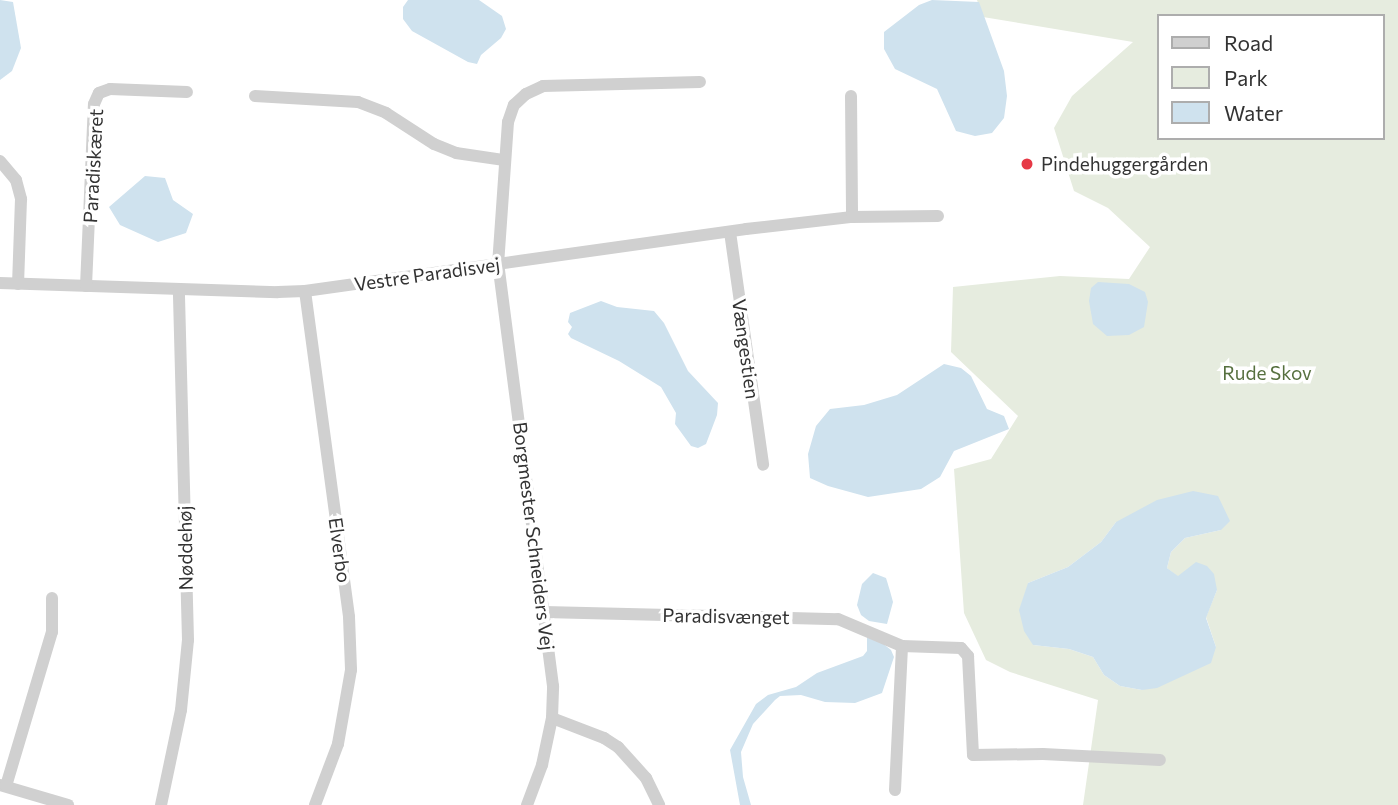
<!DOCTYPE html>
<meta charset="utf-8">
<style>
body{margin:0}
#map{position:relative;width:1398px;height:805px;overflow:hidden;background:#fff;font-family:Commissioner,sans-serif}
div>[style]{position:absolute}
.green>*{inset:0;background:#e6ecdf}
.water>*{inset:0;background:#cfe2ee}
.minor>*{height:12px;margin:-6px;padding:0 6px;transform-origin:6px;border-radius:6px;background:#d0d0d0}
.dots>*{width:19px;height:19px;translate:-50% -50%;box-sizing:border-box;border:4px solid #fff;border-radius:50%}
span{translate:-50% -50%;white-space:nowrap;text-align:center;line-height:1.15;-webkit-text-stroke:7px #fff;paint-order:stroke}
.poi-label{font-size:19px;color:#333}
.left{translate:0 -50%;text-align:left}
.street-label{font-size:19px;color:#333}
.park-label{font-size:19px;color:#56703f}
.legend{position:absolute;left:1157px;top:14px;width:228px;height:126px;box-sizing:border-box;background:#fff;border:2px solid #adadad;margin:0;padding:9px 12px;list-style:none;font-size:21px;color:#333}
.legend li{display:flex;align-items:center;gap:14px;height:35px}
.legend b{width:35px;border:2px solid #adadad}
</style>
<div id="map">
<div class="green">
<div style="clip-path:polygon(evenodd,977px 0,1398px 0,1398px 805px,1083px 805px,1098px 700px,1010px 672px,986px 660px,964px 613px,954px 469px,991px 459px,1018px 416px,951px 352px,953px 287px,1060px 276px,1129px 279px,1150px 247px,1108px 208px,1074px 191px,1054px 128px,1072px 96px,1133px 42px,983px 17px,977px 0,1158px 16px,1382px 16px,1382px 138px,1158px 138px,1158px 16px,977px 0,1116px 522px,1221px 530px,1185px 538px,1171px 552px,1167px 568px,1177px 576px,1217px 590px,1206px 617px,1216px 647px,1142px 690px,1120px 686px,1104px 675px,1093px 657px,1069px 649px,1033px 645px,1028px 583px,1068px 567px,1101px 542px,1116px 522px)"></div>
</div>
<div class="water">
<div style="clip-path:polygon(0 0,13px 2px,21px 48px,12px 71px,0 80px)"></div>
<div style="clip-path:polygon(408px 0,479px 0,502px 16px,506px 29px,501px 38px,481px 55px,477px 64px,468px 62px,412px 31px,403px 19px,403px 7px)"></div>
<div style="clip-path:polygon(932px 0,979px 2px,1004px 71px,1007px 96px,1004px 118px,992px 133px,975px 136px,956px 131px,937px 89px,895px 69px,884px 49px,884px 32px,919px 5px)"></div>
<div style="clip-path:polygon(145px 176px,165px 178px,173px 200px,193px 214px,186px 233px,158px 242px,120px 225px,109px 207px)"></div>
<div style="clip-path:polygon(1098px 282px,1129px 284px,1145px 292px,1148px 302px,1144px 327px,1129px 335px,1107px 336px,1093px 324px,1089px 301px,1091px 288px)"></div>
<div style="clip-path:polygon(601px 301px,617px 307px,654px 311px,664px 323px,688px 371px,718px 403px,717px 415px,706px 444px,698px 448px,691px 446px,675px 424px,676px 413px,661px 387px,619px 361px,571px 338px,568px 334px,572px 327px,568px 322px,570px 313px)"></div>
<div style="clip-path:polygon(944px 364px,961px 368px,971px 376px,987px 409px,1004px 416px,1009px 429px,954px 451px,940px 477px,921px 489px,868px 497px,828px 486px,810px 478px,808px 454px,816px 426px,830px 409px,864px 405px,897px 395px)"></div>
<div style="clip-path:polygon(1193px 491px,1218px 496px,1230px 521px,1221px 530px,1185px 538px,1171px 552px,1167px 568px,1178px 576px,1196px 562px,1207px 566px,1214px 574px,1217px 590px,1206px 618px,1216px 647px,1211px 663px,1157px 688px,1142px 690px,1120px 686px,1104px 675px,1093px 657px,1069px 649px,1033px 645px,1024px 631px,1019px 610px,1028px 583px,1068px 567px,1101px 542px,1116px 522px,1157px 500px)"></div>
<div style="clip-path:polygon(873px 573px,886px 578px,890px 591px,893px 602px,887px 624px,869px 621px,861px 615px,857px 605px,862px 584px)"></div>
<div style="clip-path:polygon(867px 637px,881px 642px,891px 650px,894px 657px,882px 693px,855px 703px,825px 702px,801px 695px,780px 696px,775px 700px,753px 724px,741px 752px,743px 777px,751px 805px,740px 805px,730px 750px,756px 704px,768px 695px,796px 687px,817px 673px,863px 656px,867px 651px)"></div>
</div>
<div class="minor">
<div style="left:255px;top:96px;width:103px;rotate:3.3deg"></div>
<div style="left:358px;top:102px;width:30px;rotate:21deg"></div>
<div style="left:386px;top:113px;width:57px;rotate:32.9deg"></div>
<div style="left:434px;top:144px;width:24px;rotate:22deg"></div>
<div style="left:456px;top:153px;width:49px;rotate:8.3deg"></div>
<div style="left:851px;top:96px;width:121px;rotate:89.5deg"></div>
<div style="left:0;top:161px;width:25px;rotate:50deg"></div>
<div style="left:16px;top:180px;width:20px;rotate:75deg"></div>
<div style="left:21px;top:199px;width:85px;rotate:92deg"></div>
<div style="left:730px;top:232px;width:235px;rotate:81.9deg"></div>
<div style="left:0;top:283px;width:278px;rotate:1.9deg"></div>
<div style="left:278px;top:292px;width:27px;rotate:-2deg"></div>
<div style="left:305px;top:291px;width:445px;rotate:-8deg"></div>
<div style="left:746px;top:229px;width:107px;rotate:-6.5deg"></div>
<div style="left:852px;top:217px;width:86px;rotate:-0.7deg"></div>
<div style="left:86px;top:286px;width:182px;rotate:-87.5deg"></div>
<div style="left:94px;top:104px;width:12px;rotate:-66deg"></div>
<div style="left:99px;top:93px;width:12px;rotate:-20deg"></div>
<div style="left:110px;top:89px;width:77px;rotate:2.2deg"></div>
<div style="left:305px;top:291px;width:329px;rotate:82.3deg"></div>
<div style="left:349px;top:617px;width:53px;rotate:87.8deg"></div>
<div style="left:351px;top:670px;width:75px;rotate:100deg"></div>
<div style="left:338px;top:744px;width:65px;rotate:110.7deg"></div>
<div style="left:544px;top:612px;width:294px;rotate:1.4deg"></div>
<div style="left:838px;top:619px;width:69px;rotate:22.9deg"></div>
<div style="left:902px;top:646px;width:59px;rotate:1.9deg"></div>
<div style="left:961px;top:648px;width:11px;rotate:49deg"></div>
<div style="left:968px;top:656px;width:99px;rotate:87.1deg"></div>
<div style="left:973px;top:755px;width:70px;rotate:-0.8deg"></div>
<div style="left:1043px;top:754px;width:117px;rotate:2.9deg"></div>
<div style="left:552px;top:718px;width:56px;rotate:21deg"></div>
<div style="left:604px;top:738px;width:17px;rotate:33deg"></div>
<div style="left:618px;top:747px;width:42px;rotate:47.9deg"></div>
<div style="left:646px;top:778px;width:30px;rotate:64deg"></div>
<div style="left:0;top:785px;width:71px;rotate:16.4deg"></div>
<div style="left:6px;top:786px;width:161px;rotate:-73.4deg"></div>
<div style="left:52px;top:632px;width:34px;rotate:-90deg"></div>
<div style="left:895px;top:790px;width:144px;rotate:-87.2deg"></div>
<div style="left:161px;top:805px;width:97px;rotate:-78.1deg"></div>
<div style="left:181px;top:710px;width:70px;rotate:-84.3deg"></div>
<div style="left:188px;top:640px;width:351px;rotate:-91.5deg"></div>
<div style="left:527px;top:805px;width:43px;rotate:-69.4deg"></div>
<div style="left:542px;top:765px;width:48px;rotate:-78deg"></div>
<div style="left:552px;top:718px;width:32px;rotate:-88deg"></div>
<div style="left:553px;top:686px;width:425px;rotate:-97.4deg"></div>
<div style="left:498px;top:265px;width:143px;rotate:-86deg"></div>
<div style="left:508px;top:122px;width:18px;rotate:-71deg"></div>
<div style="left:514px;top:105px;width:16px;rotate:-43deg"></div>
<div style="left:526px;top:94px;width:19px;rotate:-25deg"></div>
<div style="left:543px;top:86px;width:157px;rotate:-1.5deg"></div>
</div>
<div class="dots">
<div style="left:1027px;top:164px;background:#e63946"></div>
</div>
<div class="poi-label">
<span class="left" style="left:1041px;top:164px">Pindehuggergården</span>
</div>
<div class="street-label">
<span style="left:93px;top:166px;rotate:-87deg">Paradiskæret</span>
<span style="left:427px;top:274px;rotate:-8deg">Vestre Paradisvej</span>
<span style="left:746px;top:349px;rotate:82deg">Vængestien</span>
<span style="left:534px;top:536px;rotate:83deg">Borgmester Schneiders Vej</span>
<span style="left:185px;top:548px;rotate:-91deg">Nøddehøj</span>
<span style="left:340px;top:550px;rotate:82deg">Elverbo</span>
<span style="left:726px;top:616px;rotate:1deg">Paradisvænget</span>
</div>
<div class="park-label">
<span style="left:1267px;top:373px">Rude Skov</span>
</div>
<ul class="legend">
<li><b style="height:9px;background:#d0d0d0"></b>Road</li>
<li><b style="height:19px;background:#e6ecdf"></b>Park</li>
<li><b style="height:19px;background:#cfe2ee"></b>Water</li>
</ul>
</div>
